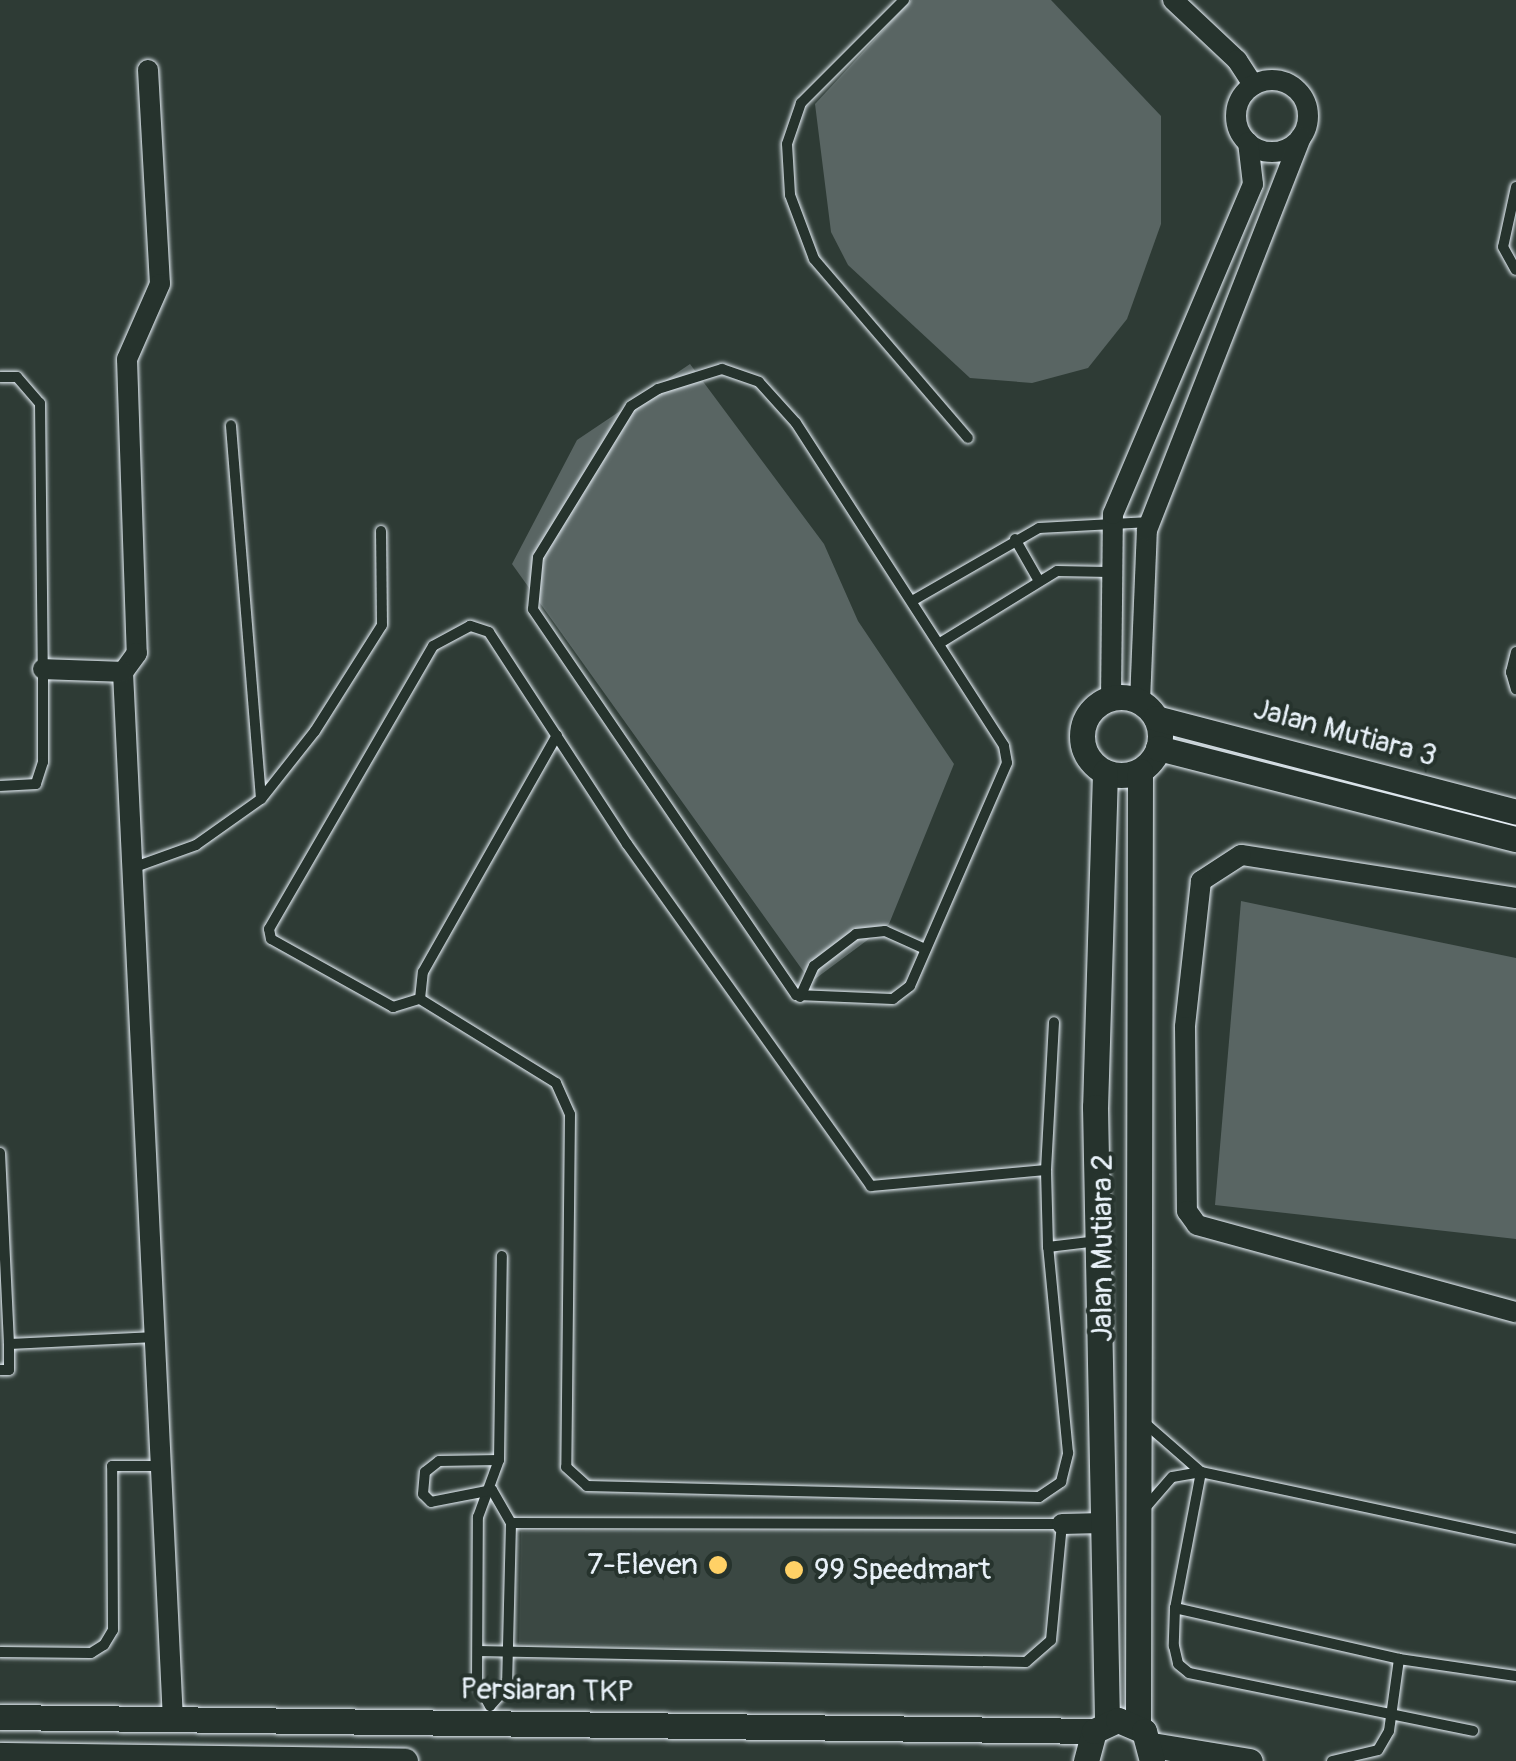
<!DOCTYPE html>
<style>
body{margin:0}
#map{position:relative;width:1516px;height:1761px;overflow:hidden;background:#2e3b35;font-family:Pangolin,sans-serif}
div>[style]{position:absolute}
.built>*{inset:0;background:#3b4843}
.building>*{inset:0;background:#596563}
.roads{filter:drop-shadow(0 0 2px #e8f1f8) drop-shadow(0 0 2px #e8f1f8)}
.service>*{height:10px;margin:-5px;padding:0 5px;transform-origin:5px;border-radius:5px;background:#26332d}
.minor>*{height:20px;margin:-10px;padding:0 10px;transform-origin:10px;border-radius:10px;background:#26332d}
.minor>.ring{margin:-10px;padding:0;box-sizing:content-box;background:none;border:20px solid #26332d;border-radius:50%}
.tertiary>*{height:25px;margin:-12.5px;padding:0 12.5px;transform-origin:12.5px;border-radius:12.5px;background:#26332d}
.tertiary>.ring{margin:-12.5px;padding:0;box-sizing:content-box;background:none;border:25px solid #26332d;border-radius:50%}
.dots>*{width:28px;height:28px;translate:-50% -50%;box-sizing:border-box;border:5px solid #26332d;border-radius:50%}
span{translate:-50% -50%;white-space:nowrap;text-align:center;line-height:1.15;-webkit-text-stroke:8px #26332d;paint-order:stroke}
.street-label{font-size:30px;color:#e8f1f8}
.poi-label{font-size:30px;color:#e8f1f8}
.right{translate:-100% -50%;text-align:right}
.left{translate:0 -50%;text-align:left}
</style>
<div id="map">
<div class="built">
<div style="clip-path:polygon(1052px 1530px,1043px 1639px,1026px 1654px,519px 1643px,521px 1531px)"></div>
</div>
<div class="building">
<div style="clip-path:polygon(911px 0,1051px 0,1161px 116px,1161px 224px,1127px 319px,1088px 368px,1032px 383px,970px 378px,848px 265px,831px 232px,815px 104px)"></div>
<div style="clip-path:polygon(690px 364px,824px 544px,858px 621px,954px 764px,889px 924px,811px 982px,512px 564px,577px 440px)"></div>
<div style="clip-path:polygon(1241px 901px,1516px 958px,1516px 1239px,1215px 1205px)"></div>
</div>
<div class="roads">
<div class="service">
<div style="left:904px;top:0;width:146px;rotate:135deg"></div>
<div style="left:801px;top:103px;width:43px;rotate:108.9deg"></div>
<div style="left:787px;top:144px;width:51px;rotate:86.6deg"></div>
<div style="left:790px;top:195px;width:68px;rotate:69.4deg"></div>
<div style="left:814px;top:259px;width:236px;rotate:49.3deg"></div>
<div style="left:1516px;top:187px;width:61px;rotate:102.2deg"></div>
<div style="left:1503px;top:247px;width:26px;rotate:61deg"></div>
<div style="left:722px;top:369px;width:39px;rotate:19deg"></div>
<div style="left:759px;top:382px;width:55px;rotate:47.9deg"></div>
<div style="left:796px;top:423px;width:384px;rotate:57.2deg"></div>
<div style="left:1004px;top:746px;width:17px;rotate:80deg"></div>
<div style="left:1007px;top:763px;width:243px;rotate:113.5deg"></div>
<div style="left:910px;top:986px;width:21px;rotate:143deg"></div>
<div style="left:893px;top:999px;width:97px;rotate:-177.6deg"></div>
<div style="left:796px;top:995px;width:467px;rotate:-124.3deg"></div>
<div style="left:533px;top:609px;width:52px;rotate:-84.5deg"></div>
<div style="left:538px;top:557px;width:177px;rotate:-58.4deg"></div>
<div style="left:631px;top:406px;width:32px;rotate:-32deg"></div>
<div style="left:658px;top:389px;width:67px;rotate:-17.4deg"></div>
<div style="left:0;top:377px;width:17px"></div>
<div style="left:17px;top:377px;width:35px;rotate:49deg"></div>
<div style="left:40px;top:403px;width:266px;rotate:89.4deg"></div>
<div style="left:43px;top:669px;width:93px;rotate:90deg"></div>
<div style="left:43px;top:762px;width:23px;rotate:108deg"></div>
<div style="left:36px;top:784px;width:36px;rotate:177deg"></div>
<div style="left:1015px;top:539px;width:48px;rotate:60.3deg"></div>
<div style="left:912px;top:601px;width:146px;rotate:-29.9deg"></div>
<div style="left:1039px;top:528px;width:111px;rotate:-3.1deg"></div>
<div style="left:940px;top:643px;width:137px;rotate:-31.6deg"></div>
<div style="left:1057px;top:571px;width:52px;rotate:1.1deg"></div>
<div style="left:1516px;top:652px;width:21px;rotate:104deg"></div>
<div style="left:1511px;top:672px;width:18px;rotate:74deg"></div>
<div style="left:262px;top:798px;width:85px;rotate:-51.7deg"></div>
<div style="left:315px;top:731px;width:125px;rotate:-57.7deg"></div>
<div style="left:382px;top:625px;width:94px;rotate:-90.6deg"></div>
<div style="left:135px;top:867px;width:65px;rotate:-19.8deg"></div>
<div style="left:196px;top:845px;width:80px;rotate:-35.3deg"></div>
<div style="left:261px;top:799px;width:375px;rotate:-94.6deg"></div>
<div style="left:800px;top:997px;width:34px;rotate:-66deg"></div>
<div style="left:814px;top:966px;width:53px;rotate:-37.3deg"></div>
<div style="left:856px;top:934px;width:29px;rotate:-6deg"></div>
<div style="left:885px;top:931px;width:44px;rotate:24.2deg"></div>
<div style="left:420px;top:999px;width:27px;rotate:-84deg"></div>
<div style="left:423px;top:972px;width:272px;rotate:-60.5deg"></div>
<div style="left:0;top:1153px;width:191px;rotate:87.3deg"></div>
<div style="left:9px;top:1344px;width:26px;rotate:90deg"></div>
<div style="left:9px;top:1370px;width:9px;rotate:180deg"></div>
<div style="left:1046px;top:1170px;width:148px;rotate:-86.9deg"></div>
<div style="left:1048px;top:1247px;width:77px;rotate:-91.5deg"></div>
<div style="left:1046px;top:1170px;width:176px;rotate:174.8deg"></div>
<div style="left:871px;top:1186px;width:420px;rotate:-125.5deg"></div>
<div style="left:627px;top:844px;width:253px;rotate:-123.1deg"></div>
<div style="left:489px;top:632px;width:20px;rotate:-162deg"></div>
<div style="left:470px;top:626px;width:42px;rotate:151.6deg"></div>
<div style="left:433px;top:646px;width:327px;rotate:120.1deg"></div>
<div style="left:269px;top:929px;width:10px;rotate:79deg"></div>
<div style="left:271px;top:939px;width:140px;rotate:29.1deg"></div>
<div style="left:393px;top:1007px;width:28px;rotate:-17deg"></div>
<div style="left:420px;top:999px;width:160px;rotate:31.7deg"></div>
<div style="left:556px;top:1083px;width:34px;rotate:66deg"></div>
<div style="left:570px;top:1114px;width:353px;rotate:90.6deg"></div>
<div style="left:566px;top:1467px;width:28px;rotate:42deg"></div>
<div style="left:587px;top:1486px;width:452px;rotate:1.4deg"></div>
<div style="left:1039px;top:1497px;width:27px;rotate:-34deg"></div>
<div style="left:1061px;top:1482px;width:30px;rotate:-76deg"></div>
<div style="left:1068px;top:1453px;width:207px;rotate:-95.5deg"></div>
<div style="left:1048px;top:1247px;width:50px;rotate:-6.8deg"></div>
<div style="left:9px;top:1344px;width:147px;rotate:-2.7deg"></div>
<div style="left:1146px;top:1424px;width:73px;rotate:41.1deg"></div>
<div style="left:1201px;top:1472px;width:29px;rotate:170deg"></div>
<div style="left:1172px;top:1477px;width:38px;rotate:131deg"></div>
<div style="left:492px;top:1490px;width:38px;rotate:60deg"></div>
<div style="left:511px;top:1523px;width:164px;rotate:91.4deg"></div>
<div style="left:507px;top:1687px;width:25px;rotate:132deg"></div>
<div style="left:490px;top:1706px;width:26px;rotate:-119deg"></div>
<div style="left:477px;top:1683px;width:166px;rotate:-89.7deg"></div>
<div style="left:478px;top:1517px;width:61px;rotate:-69.8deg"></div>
<div style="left:499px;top:1460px;width:204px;rotate:-89.2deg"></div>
<div style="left:492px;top:1490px;width:62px;rotate:168.9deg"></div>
<div style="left:431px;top:1502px;width:11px;rotate:-135deg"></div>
<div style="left:423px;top:1494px;width:22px;rotate:-85deg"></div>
<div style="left:425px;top:1472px;width:18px;rotate:-38deg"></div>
<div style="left:439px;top:1461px;width:60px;rotate:-1deg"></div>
<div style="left:1516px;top:1539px;width:322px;rotate:-168deg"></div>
<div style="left:1201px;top:1472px;width:138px;rotate:100.8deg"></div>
<div style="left:1175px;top:1608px;width:230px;rotate:12.8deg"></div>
<div style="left:1399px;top:1659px;width:118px;rotate:8.3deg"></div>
<div style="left:1175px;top:1608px;width:38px;rotate:92deg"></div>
<div style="left:1174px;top:1646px;width:18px;rotate:77deg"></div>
<div style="left:1178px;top:1664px;width:14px;rotate:39deg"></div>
<div style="left:1189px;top:1673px;width:290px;rotate:11.5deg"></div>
<div style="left:478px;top:1651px;width:548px;rotate:1.15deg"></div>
<div style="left:1026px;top:1662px;width:33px;rotate:-41deg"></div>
<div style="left:1051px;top:1640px;width:117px;rotate:-84.6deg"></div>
<div style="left:1062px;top:1524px;width:551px;rotate:-179.9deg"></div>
<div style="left:0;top:1652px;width:91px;rotate:0.6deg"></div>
<div style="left:91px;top:1653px;width:15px;rotate:-32deg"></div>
<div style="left:104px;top:1645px;width:17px;rotate:-59deg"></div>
<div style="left:113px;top:1630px;width:164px;rotate:-90.3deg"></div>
<div style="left:112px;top:1466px;width:50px"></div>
<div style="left:1332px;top:1761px;width:47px;rotate:-13.4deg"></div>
<div style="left:1378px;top:1750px;width:22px;rotate:-60deg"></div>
<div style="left:1389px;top:1731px;width:73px;rotate:-82.1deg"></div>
</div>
<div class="minor">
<div style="left:1173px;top:0;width:88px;rotate:43.2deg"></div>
<div style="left:1237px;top:60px;width:30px;rotate:57deg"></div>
<div style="left:148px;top:70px;width:214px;rotate:86.8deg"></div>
<div style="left:160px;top:284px;width:82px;rotate:113.7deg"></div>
<div style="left:127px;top:359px;width:294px;rotate:88.1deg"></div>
<div style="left:137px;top:653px;width:24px;rotate:126deg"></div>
<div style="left:123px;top:672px;width:1048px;rotate:87.27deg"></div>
<div class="ring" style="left:1236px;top:80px;width:52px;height:52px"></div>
<div style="left:43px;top:669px;width:80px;rotate:2.1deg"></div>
<div style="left:1111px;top:699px;width:185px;rotate:-89.4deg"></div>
<div style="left:1113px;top:514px;width:358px;rotate:-67deg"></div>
<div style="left:1253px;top:184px;width:42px;rotate:-96.8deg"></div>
<div style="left:1140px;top:702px;width:172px;rotate:-87.7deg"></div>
<div style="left:1147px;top:530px;width:422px;rotate:-68.6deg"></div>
<div style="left:1516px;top:898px;width:278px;rotate:-171.1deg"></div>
<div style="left:1241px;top:855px;width:48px;rotate:147deg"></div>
<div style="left:1201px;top:881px;width:147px;rotate:96.3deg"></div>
<div style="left:1185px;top:1027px;width:184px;rotate:89.4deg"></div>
<div style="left:1187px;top:1211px;width:17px;rotate:54deg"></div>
<div style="left:1197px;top:1225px;width:331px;rotate:15.3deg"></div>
<div style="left:1062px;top:1524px;width:41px;rotate:-1.4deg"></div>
</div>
<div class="tertiary">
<div class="ring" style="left:1082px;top:697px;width:53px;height:53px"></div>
<div style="left:1156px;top:718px;width:372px;rotate:14.6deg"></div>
<div style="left:1158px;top:748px;width:369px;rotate:14.3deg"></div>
<div style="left:1105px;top:772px;width:335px;rotate:91.7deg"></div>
<div style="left:1095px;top:1107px;width:615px;rotate:88.88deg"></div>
<div style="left:0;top:1717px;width:1094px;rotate:0.73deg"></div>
<div style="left:1138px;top:1726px;width:955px;rotate:-89.88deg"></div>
<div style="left:1152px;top:1745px;width:99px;rotate:9.3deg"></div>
<div style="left:0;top:1755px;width:405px;rotate:0.8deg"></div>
<div style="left:1086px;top:1761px;width:31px;rotate:-75deg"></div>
<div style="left:1094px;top:1731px;width:26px;rotate:-25deg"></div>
<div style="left:1118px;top:1720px;width:28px;rotate:23deg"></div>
<div style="left:1144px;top:1731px;width:31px;rotate:75deg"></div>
</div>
</div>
<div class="dots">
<div style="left:718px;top:1565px;background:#ffd166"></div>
<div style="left:794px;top:1570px;background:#ffd166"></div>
</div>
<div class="street-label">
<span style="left:1345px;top:733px;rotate:15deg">Jalan Mutiara 3</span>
<span style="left:1103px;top:1248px;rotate:-90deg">Jalan Mutiara 2</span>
<span style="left:547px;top:1691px;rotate:1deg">Persiaran TKP</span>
</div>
<div class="poi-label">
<span class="right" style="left:698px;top:1565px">7-Eleven</span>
<span class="left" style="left:814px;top:1570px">99 Speedmart</span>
</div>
</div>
